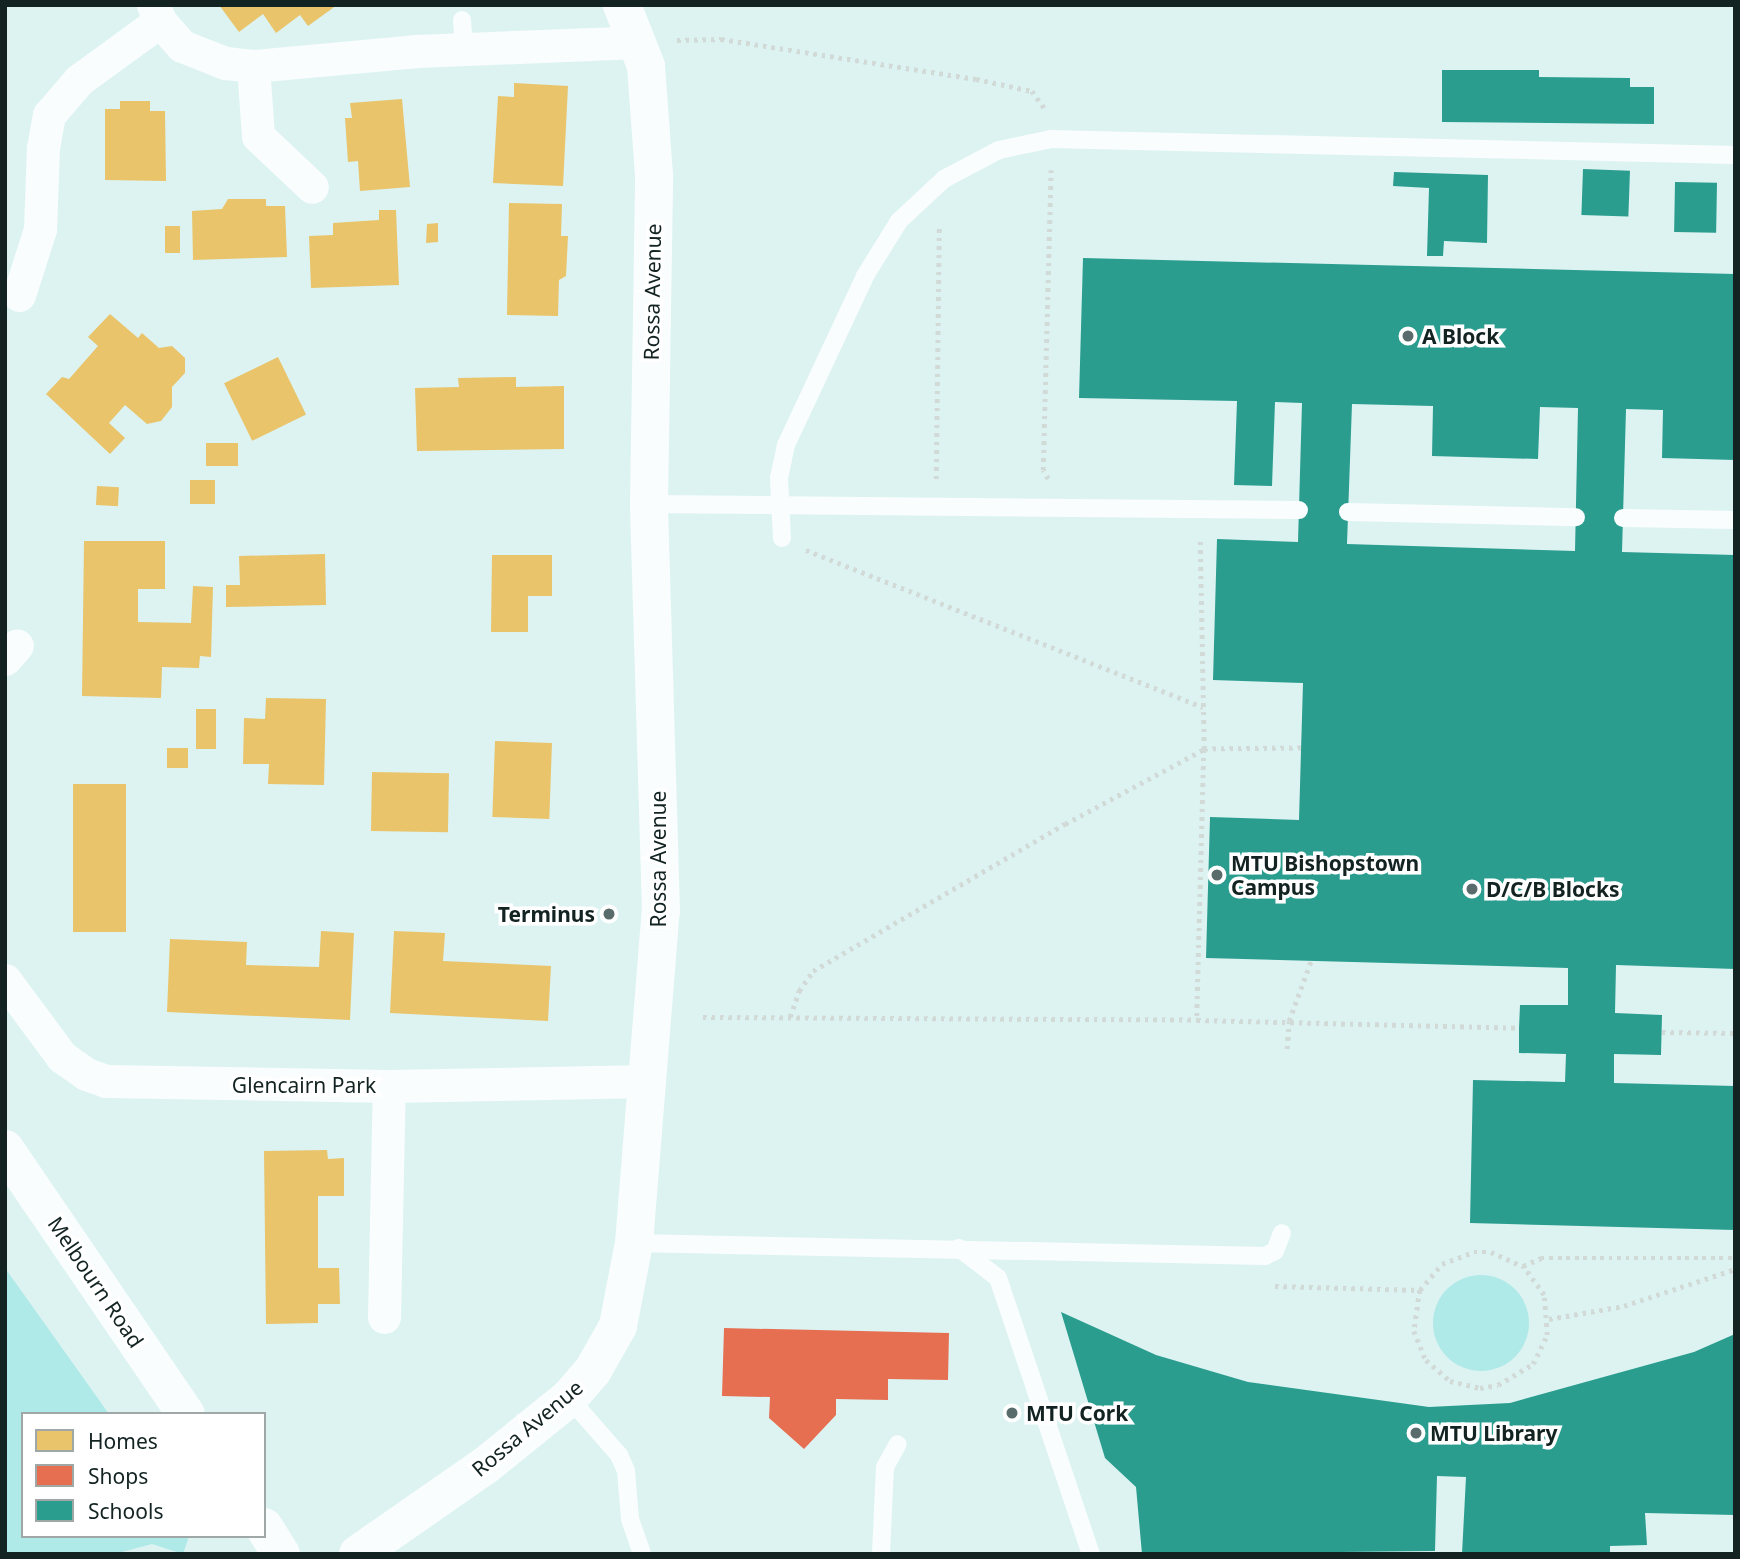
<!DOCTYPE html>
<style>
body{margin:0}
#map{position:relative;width:1740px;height:1559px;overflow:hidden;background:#dcf3f2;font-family:"Noto Sans",sans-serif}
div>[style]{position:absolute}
.green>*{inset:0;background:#afe9e8}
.round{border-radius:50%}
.homes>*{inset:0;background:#e9c46a;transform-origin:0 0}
.shops>*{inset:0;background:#e76f51}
.schools>*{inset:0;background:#2a9d8f;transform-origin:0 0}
.path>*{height:4.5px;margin-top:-2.25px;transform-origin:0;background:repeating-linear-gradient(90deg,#d2dad8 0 3.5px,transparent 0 8.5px)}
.lane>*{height:18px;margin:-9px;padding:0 9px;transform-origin:9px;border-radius:9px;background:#fafdfd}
.street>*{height:33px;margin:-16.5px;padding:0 16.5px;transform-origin:16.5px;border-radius:16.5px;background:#fafdfd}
.secondary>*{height:38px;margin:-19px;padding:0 19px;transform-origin:19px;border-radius:19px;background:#fafdfd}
.dots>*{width:19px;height:19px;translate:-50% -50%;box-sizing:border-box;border:4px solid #fff;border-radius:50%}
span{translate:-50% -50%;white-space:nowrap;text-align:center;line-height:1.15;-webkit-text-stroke:7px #fff;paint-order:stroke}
.street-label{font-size:21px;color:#122322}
.poi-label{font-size:21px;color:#122322;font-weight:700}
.left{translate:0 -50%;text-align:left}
.right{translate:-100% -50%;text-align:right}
.frame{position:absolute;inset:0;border:7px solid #122322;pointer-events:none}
.legend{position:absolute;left:21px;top:1412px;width:245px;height:126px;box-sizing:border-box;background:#fff;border:2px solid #a0a7a7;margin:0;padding:9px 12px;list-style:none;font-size:21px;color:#122322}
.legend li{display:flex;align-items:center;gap:14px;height:35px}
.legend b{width:35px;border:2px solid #a0a7a7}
</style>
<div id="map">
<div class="green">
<div style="clip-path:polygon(5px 1268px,109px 1414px,23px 1414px,23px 1536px,189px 1536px,183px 1554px,152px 1544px,114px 1554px,5px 1554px)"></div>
<div class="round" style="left:1433px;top:1275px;width:96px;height:96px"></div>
</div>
<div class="homes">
<div style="clip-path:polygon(219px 5px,337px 5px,308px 26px,300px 15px,276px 33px,263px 14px,239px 32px)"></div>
<div style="clip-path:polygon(514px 83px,568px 86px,563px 186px,493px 183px,498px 96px,514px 97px)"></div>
<div style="clip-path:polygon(402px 99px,410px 187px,360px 191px,358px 161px,348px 162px,345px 118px,352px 118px,350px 103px)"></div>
<div style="clip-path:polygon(120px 101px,150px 101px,150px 111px,165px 111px,166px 181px,105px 180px,105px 109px,120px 109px)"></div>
<div style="clip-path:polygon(228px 199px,266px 199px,266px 206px,285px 206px,287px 257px,193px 260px,192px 211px,222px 209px)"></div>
<div style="clip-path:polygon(509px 203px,562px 204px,561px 236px,568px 236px,566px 276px,559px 280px,558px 316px,507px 315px)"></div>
<div style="clip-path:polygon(379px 210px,396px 210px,399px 285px,311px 288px,309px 236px,333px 235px,333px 223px,379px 220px)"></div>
<div style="clip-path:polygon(438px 223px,438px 242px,426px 243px,427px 224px)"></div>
<div style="left:165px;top:226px;width:15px;height:27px"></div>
<div style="clip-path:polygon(110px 314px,138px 338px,142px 333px,159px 348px,172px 346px,185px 358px,185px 373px,172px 387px,172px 407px,161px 421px,147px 424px,125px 405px,109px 423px,125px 438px,110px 454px,46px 394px,62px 377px,69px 379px,98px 346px,88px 337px)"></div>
<div style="left:278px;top:357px;width:64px;height:60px;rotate:64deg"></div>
<div style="clip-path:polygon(516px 377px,516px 387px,564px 386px,564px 449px,417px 451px,415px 388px,459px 387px,458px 378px)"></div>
<div style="left:238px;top:443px;width:23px;height:32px;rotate:90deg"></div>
<div style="left:190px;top:480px;width:25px;height:24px"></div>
<div style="left:97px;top:486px;width:22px;height:19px;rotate:3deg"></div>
<div style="clip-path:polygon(84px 541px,165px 541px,165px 589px,138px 589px,138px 622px,191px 623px,193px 586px,213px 587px,211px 657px,200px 656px,199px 668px,162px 667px,161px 698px,82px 696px)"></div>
<div style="clip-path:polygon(325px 554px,326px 605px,226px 607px,226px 585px,240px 585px,239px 556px)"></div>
<div style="clip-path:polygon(492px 555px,552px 555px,552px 596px,528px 596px,528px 632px,491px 632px)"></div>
<div style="clip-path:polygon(266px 698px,326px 699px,324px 785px,268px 784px,269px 764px,243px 764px,244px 718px,265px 719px)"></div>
<div style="left:196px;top:709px;width:20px;height:40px"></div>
<div style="left:495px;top:741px;width:57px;height:76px;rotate:2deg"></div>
<div style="left:188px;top:748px;width:20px;height:21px;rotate:90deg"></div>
<div style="left:372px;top:772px;width:77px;height:59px;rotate:1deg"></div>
<div style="left:73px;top:784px;width:53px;height:148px"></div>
<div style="clip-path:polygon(321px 931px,354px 933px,350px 1020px,167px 1012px,170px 939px,247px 942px,246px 965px,319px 967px)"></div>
<div style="clip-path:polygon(394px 931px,445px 933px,443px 961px,551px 966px,548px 1021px,390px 1013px)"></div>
<div style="clip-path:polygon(327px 1150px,328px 1159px,344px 1158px,344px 1196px,318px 1196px,318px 1268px,339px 1268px,340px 1304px,318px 1304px,318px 1323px,266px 1324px,264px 1151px)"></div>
</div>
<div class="shops">
<div style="clip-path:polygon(724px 1328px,949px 1333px,948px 1380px,888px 1379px,888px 1400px,836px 1399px,836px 1415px,804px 1449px,769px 1418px,770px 1397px,722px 1396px)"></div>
</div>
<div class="schools">
<div style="clip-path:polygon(1442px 70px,1539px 70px,1539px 77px,1630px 78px,1630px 87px,1654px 87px,1654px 124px,1442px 122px)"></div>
<div style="left:1583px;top:169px;width:47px;height:46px;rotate:2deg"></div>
<div style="clip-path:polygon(1394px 172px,1488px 175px,1487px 243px,1444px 241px,1443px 256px,1427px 256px,1429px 188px,1393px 186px)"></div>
<div style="left:1675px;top:182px;width:42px;height:50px;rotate:1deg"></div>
<div style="clip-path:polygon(evenodd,1083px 258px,1735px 274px,1735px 460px,1662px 458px,1663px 410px,1626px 409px,1622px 552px,1735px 555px,1735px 969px,1616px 965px,1615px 1013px,1662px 1015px,1661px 1055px,1614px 1054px,1614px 1083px,1735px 1086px,1735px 1230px,1470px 1223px,1473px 1080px,1565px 1082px,1566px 1054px,1519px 1053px,1519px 1028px,1520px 1005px,1568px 1005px,1568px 968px,1206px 958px,1210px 817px,1299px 820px,1303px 683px,1213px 680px,1217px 539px,1298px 542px,1302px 403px,1275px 402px,1272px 486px,1234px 485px,1237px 401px,1079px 398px,1083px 258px,1352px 404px,1433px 406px,1432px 456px,1538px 459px,1540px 407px,1578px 408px,1575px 551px,1347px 544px,1352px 404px)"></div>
<div style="clip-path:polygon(1061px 1312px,1156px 1355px,1248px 1382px,1429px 1407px,1510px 1403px,1694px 1352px,1735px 1334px,1735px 1515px,1645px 1513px,1647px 1545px,1610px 1546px,1610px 1554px,1462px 1554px,1466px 1477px,1437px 1476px,1435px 1551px,1142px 1554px,1136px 1487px,1105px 1458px)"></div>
</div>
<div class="path">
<div style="left:677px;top:40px;width:44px;rotate:-1.3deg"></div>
<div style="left:721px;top:39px;width:258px;rotate:8.9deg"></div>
<div style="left:976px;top:79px;width:57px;rotate:12.1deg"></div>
<div style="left:1032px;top:91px;width:24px;rotate:54deg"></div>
<div style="left:936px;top:479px;width:254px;rotate:-89.3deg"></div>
<div style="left:1048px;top:479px;width:10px;rotate:-119deg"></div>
<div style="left:1043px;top:470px;width:300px;rotate:-88.5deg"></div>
<div style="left:806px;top:550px;width:427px;rotate:21.6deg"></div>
<div style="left:1301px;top:748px;width:97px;rotate:179.4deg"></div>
<div style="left:1204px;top:749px;width:271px;rotate:91.5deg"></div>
<div style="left:1197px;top:1020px;width:322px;rotate:1.4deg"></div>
<div style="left:703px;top:1017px;width:494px;rotate:0.3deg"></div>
<div style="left:790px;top:1017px;width:28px;rotate:-71deg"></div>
<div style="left:799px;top:991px;width:24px;rotate:-55deg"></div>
<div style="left:813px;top:971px;width:292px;rotate:-30.3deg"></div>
<div style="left:1065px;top:824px;width:158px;rotate:-28.3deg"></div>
<div style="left:1204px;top:749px;width:211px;rotate:-91.1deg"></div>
<div style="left:1662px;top:1032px;width:73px;rotate:0.8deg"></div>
<div style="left:1287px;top:1049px;width:28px;rotate:-86deg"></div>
<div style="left:1289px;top:1021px;width:64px;rotate:-69.9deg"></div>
<div style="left:1275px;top:1286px;width:145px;rotate:1.6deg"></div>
<div style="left:1420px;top:1290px;width:34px;rotate:-50deg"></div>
<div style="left:1442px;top:1264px;width:34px;rotate:-21deg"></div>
<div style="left:1474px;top:1252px;width:17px"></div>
<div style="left:1491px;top:1252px;width:35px;rotate:24deg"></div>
<div style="left:1523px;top:1266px;width:20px;rotate:-24deg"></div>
<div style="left:1541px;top:1258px;width:194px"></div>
<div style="left:1420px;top:1290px;width:41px;rotate:98.3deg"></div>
<div style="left:1414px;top:1331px;width:31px;rotate:68deg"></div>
<div style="left:1426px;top:1360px;width:32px;rotate:41deg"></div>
<div style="left:1450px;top:1381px;width:31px;rotate:13deg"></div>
<div style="left:1480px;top:1388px;width:18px;rotate:-9deg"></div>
<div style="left:1498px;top:1385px;width:41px;rotate:-31deg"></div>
<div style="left:1533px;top:1364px;width:32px;rotate:-64deg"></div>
<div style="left:1547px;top:1335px;width:40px;rotate:-94.3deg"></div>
<div style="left:1544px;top:1295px;width:36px;rotate:-126deg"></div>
<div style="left:1549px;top:1319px;width:76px;rotate:-9.8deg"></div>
<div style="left:1624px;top:1306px;width:117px;rotate:-18.4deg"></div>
</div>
<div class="lane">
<div style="left:462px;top:20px;width:29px;rotate:86deg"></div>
<div style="left:649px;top:504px;width:650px;rotate:0.53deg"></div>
<div style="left:1348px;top:512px;width:228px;rotate:1.3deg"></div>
<div style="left:1623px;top:518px;width:112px;rotate:1deg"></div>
<div style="left:782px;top:538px;width:60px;rotate:-92.9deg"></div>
<div style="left:779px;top:478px;width:34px;rotate:-78deg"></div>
<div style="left:786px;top:445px;width:187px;rotate:-64.9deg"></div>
<div style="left:865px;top:276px;width:65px;rotate:-58.3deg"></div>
<div style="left:899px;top:221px;width:62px;rotate:-43deg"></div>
<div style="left:944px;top:179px;width:62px;rotate:-27.8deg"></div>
<div style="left:999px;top:150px;width:53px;rotate:-11.9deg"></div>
<div style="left:1051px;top:139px;width:684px;rotate:1.34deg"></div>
<div style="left:634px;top:1243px;width:631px;rotate:1.18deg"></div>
<div style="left:1265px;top:1256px;width:11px;rotate:-27deg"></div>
<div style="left:1275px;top:1251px;width:19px;rotate:-69deg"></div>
<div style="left:959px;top:1248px;width:49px;rotate:37.6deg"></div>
<div style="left:998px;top:1278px;width:291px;rotate:71.4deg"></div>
<div style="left:569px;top:1398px;width:76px;rotate:48.7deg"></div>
<div style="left:619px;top:1455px;width:17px;rotate:66deg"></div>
<div style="left:626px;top:1471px;width:48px;rotate:85.2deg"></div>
<div style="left:630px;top:1519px;width:37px;rotate:71deg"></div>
<div style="left:881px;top:1554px;width:87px;rotate:-87.4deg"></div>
<div style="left:885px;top:1467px;width:26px;rotate:-61deg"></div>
</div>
<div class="street">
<div style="left:153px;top:5px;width:17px;rotate:66deg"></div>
<div style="left:160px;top:21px;width:33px;rotate:49deg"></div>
<div style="left:182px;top:46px;width:46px;rotate:21.6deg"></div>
<div style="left:225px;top:63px;width:28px;rotate:6deg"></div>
<div style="left:253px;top:66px;width:165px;rotate:-5.2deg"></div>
<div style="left:417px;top:51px;width:221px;rotate:-2.3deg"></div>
<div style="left:253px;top:66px;width:70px;rotate:85.9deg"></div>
<div style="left:258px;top:136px;width:74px;rotate:43.4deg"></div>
<div style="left:19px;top:295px;width:69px;rotate:-72.3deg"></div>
<div style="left:40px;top:229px;width:81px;rotate:-87.9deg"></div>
<div style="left:43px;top:148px;width:34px;rotate:-80deg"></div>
<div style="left:49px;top:115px;width:46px;rotate:-49.4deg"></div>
<div style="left:79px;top:80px;width:100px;rotate:-36.1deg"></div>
<div style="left:5px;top:659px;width:18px;rotate:-49deg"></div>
<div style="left:5px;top:980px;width:96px;rotate:53.5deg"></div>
<div style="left:62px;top:1057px;width:29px;rotate:35deg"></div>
<div style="left:86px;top:1074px;width:21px;rotate:19deg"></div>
<div style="left:106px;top:1081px;width:283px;rotate:1deg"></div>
<div style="left:389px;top:1086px;width:259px;rotate:-1.1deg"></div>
<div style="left:384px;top:1317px;width:231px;rotate:-88.8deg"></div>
</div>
<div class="secondary">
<div style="left:5px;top:1149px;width:321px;rotate:55.7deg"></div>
<div style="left:264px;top:1527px;width:32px;rotate:58deg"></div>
<div style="left:358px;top:1554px;width:156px;rotate:-34.8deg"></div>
<div style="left:486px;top:1465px;width:107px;rotate:-38.9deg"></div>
<div style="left:569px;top:1398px;width:35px;rotate:-49deg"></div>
<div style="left:592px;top:1372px;width:53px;rotate:-60.5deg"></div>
<div style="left:618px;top:1326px;width:85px;rotate:-79.1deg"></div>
<div style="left:634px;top:1243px;width:333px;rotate:-85.4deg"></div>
<div style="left:661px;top:911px;width:407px;rotate:-91.7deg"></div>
<div style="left:649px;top:504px;width:329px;rotate:-89.1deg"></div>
<div style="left:654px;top:175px;width:109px;rotate:-94.2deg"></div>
<div style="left:646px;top:66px;width:66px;rotate:-111.5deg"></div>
</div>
<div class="dots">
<div style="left:1408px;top:336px;background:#596c6b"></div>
<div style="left:1217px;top:875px;background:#596c6b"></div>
<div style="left:1472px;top:889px;background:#596c6b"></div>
<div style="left:609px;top:914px;background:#596c6b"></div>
<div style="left:1012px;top:1413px;background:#596c6b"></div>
<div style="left:1416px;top:1433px;background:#596c6b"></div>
</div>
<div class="street-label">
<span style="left:652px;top:292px;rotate:-89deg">Rossa Avenue</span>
<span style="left:658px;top:859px;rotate:-90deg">Rossa Avenue</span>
<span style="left:304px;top:1085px">Glencairn Park</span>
<span style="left:96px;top:1282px;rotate:56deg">Melbourn Road</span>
<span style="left:527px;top:1428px;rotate:-40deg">Rossa Avenue</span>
</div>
<div class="poi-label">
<span class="left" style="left:1422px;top:336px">A Block</span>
<span class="left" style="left:1231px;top:875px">MTU Bishopstown<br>Campus</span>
<span class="left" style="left:1486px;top:889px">D/C/B Blocks</span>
<span class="right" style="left:595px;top:914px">Terminus</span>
<span class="left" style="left:1026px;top:1413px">MTU Cork</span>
<span class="left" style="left:1430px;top:1433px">MTU Library</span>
</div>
<div class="frame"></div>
<ul class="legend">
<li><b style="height:19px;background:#e9c46a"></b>Homes</li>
<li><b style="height:19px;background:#e76f51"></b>Shops</li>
<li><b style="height:19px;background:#2a9d8f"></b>Schools</li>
</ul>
</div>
